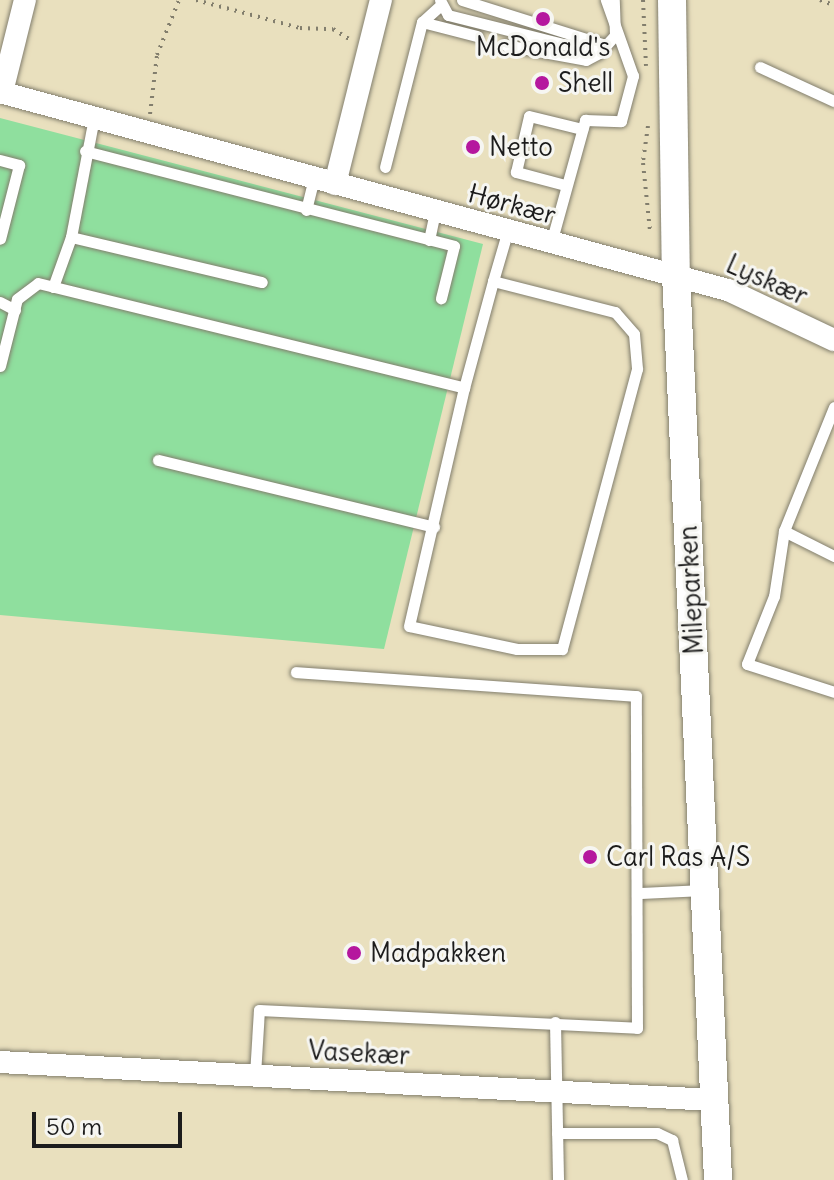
<!DOCTYPE html>
<meta charset="utf-8">
<style>
body{margin:0}
#map{position:relative;width:834px;height:1180px;overflow:hidden;background:#e9e0be;font-family:Delius,sans-serif}
div>[style]{position:absolute}
.green>*{inset:0;background:#8fdf9e}
.path>*{height:4px;margin-top:-2px;transform-origin:0;background:repeating-linear-gradient(90deg,#827e6d 0 2px,transparent 0 8px)}
.roads{filter:drop-shadow(0 0 2px #827e6d) drop-shadow(0 0 2px #827e6d)}
.service>*{height:11px;margin:-5.5px;padding:0 5.5px;transform-origin:5.5px;border-radius:5.5px;background:#fff}
.minor>*{height:22px;margin:-11px;padding:0 11px;transform-origin:11px;border-radius:11px;background:#fff}
.tertiary>*{height:28px;margin:-14px;padding:0 14px;transform-origin:14px;border-radius:14px;background:#fff}
.dots>*{width:22px;height:22px;translate:-50% -50%;box-sizing:border-box;border:4px solid #f6f6f2;border-radius:50%}
span{translate:-50% -50%;white-space:nowrap;text-align:center;line-height:1.15;-webkit-text-stroke:6px #f6f6f2;paint-order:stroke}
.poi-label{font-size:26px;color:#1c1c1c}
.left{translate:0 -50%;text-align:left}
.street-label{font-size:26px;color:#1c1c1c}
.scale{position:absolute;left:32px;top:1112px;width:150px;height:36px;box-sizing:border-box;border:4px solid #1c1c1c;border-top:0;padding-left:10px;font-size:24px;line-height:28px;white-space:nowrap;color:#1c1c1c;-webkit-text-stroke:6px #f6f6f2;paint-order:stroke}
</style>
<div id="map">
<div class="green">
<div style="clip-path:polygon(0 118px,483px 244px,384px 649px,0 615px)"></div>
</div>
<div class="path">
<div style="left:196px;top:0;width:108px;rotate:15.1deg"></div>
<div style="left:300px;top:28px;width:33px;rotate:2deg"></div>
<div style="left:333px;top:29px;width:19px;rotate:32deg"></div>
<div style="left:643px;top:0;width:66px;rotate:87.4deg"></div>
<div style="left:820px;top:0;width:15px;rotate:20deg"></div>
<div style="left:150px;top:114px;width:59px;rotate:-83.2deg"></div>
<div style="left:157px;top:55px;width:59px;rotate:-68.2deg"></div>
<div style="left:648px;top:126px;width:37px;rotate:98deg"></div>
<div style="left:643px;top:163px;width:68px;rotate:84.1deg"></div>
</div>
<div class="roads">
<div class="service">
<div style="left:440px;top:0;width:17px;rotate:62deg"></div>
<div style="left:448px;top:15px;width:156px;rotate:14.1deg"></div>
<div style="left:599px;top:53px;width:24px;rotate:-48deg"></div>
<div style="left:615px;top:35px;width:35px;rotate:-92deg"></div>
<div style="left:462px;top:0;width:151px;rotate:17.4deg"></div>
<div style="left:422px;top:22px;width:57px;rotate:14.3deg"></div>
<div style="left:505px;top:45px;width:82px;rotate:10.5deg"></div>
<div style="left:586px;top:60px;width:15px;rotate:-28deg"></div>
<div style="left:760px;top:67px;width:81px;rotate:24.7deg"></div>
<div style="left:85px;top:151px;width:381px;rotate:14.4deg"></div>
<div style="left:454px;top:246px;width:54px;rotate:104deg"></div>
<div style="left:0;top:160px;width:20px;rotate:15deg"></div>
<div style="left:19px;top:165px;width:76px;rotate:104.4deg"></div>
<div style="left:385px;top:167px;width:150px;rotate:-75.7deg"></div>
<div style="left:422px;top:22px;width:24px;rotate:-42deg"></div>
<div style="left:565px;top:185px;width:51px;rotate:-165.1deg"></div>
<div style="left:516px;top:172px;width:57px;rotate:-76.9deg"></div>
<div style="left:529px;top:116px;width:55px;rotate:13.8deg"></div>
<div style="left:306px;top:210px;width:32px;rotate:-76deg"></div>
<div style="left:71px;top:237px;width:196px;rotate:13.3deg"></div>
<div style="left:429px;top:240px;width:29px;rotate:-78deg"></div>
<div style="left:551px;top:243px;width:128px;rotate:-74.5deg"></div>
<div style="left:585px;top:120px;width:36px;rotate:2deg"></div>
<div style="left:621px;top:121px;width:47px;rotate:-75.1deg"></div>
<div style="left:633px;top:76px;width:81px;rotate:-109.6deg"></div>
<div style="left:493px;top:281px;width:126px;rotate:14.3deg"></div>
<div style="left:615px;top:312px;width:29px;rotate:49deg"></div>
<div style="left:634px;top:334px;width:35px;rotate:85deg"></div>
<div style="left:637px;top:369px;width:290px;rotate:105deg"></div>
<div style="left:562px;top:649px;width:45px;rotate:180deg"></div>
<div style="left:517px;top:649px;width:110px;rotate:-168deg"></div>
<div style="left:409px;top:626px;width:244px;rotate:-77deg"></div>
<div style="left:464px;top:388px;width:111px;rotate:-74.8deg"></div>
<div style="left:493px;top:281px;width:50px;rotate:-73.7deg"></div>
<div style="left:53px;top:287px;width:53px;rotate:-70.2deg"></div>
<div style="left:71px;top:237px;width:121px;rotate:-79.1deg"></div>
<div style="left:0;top:302px;width:17px;rotate:28deg"></div>
<div style="left:0;top:366px;width:69px;rotate:-75.8deg"></div>
<div style="left:17px;top:299px;width:26px;rotate:-37deg"></div>
<div style="left:38px;top:283px;width:439px;rotate:13.8deg"></div>
<div style="left:834px;top:407px;width:134px;rotate:112deg"></div>
<div style="left:784px;top:531px;width:56px;rotate:26.6deg"></div>
<div style="left:158px;top:460px;width:284px;rotate:13.6deg"></div>
<div style="left:784px;top:531px;width:66px;rotate:98.7deg"></div>
<div style="left:774px;top:596px;width:73px;rotate:111.7deg"></div>
<div style="left:747px;top:664px;width:91px;rotate:17.8deg"></div>
<div style="left:641px;top:893px;width:62px;rotate:-2.8deg"></div>
<div style="left:555px;top:1022px;width:158px;rotate:88.9deg"></div>
<div style="left:255px;top:1075px;width:65px;rotate:-86.5deg"></div>
<div style="left:259px;top:1010px;width:378px;rotate:2.7deg"></div>
<div style="left:637px;top:1028px;width:332px;rotate:-90.2deg"></div>
<div style="left:636px;top:696px;width:341px;rotate:-176deg"></div>
<div style="left:557px;top:1133px;width:100px"></div>
<div style="left:657px;top:1133px;width:17px;rotate:25deg"></div>
<div style="left:672px;top:1140px;width:41px;rotate:76deg"></div>
</div>
<div class="minor">
<div style="left:0;top:92px;width:754px;rotate:15.22deg"></div>
<div style="left:728px;top:290px;width:117px;rotate:25.3deg"></div>
<div style="left:2px;top:92px;width:95px;rotate:-76deg"></div>
<div style="left:335px;top:184px;width:190px;rotate:-76deg"></div>
<div style="left:0;top:1062px;width:715px;rotate:3.05deg"></div>
</div>
<div class="tertiary">
<div style="left:672px;top:0;width:275px;rotate:89.2deg"></div>
<div style="left:676px;top:275px;width:906px;rotate:87.34deg"></div>
</div>
</div>
<div class="dots">
<div style="left:543px;top:19px;background:#b5179e"></div>
<div style="left:542px;top:83px;background:#b5179e"></div>
<div style="left:473px;top:147px;background:#b5179e"></div>
<div style="left:590px;top:857px;background:#b5179e"></div>
<div style="left:354px;top:953px;background:#b5179e"></div>
</div>
<div class="poi-label">
<span style="left:543px;top:47px">McDonald's</span>
<span class="left" style="left:558px;top:83px">Shell</span>
<span class="left" style="left:489px;top:147px">Netto</span>
<span class="left" style="left:606px;top:857px">Carl Ras A/S</span>
<span class="left" style="left:370px;top:953px">Madpakken</span>
</div>
<div class="street-label">
<span style="left:512px;top:204px;rotate:15deg">Hørkær</span>
<span style="left:767px;top:280px;rotate:24deg">Lyskær</span>
<span style="left:691px;top:590px;rotate:-93deg">Mileparken</span>
<span style="left:359px;top:1053px;rotate:3deg">Vasekær</span>
</div>
<div class="scale">50 m</div>
</div>
